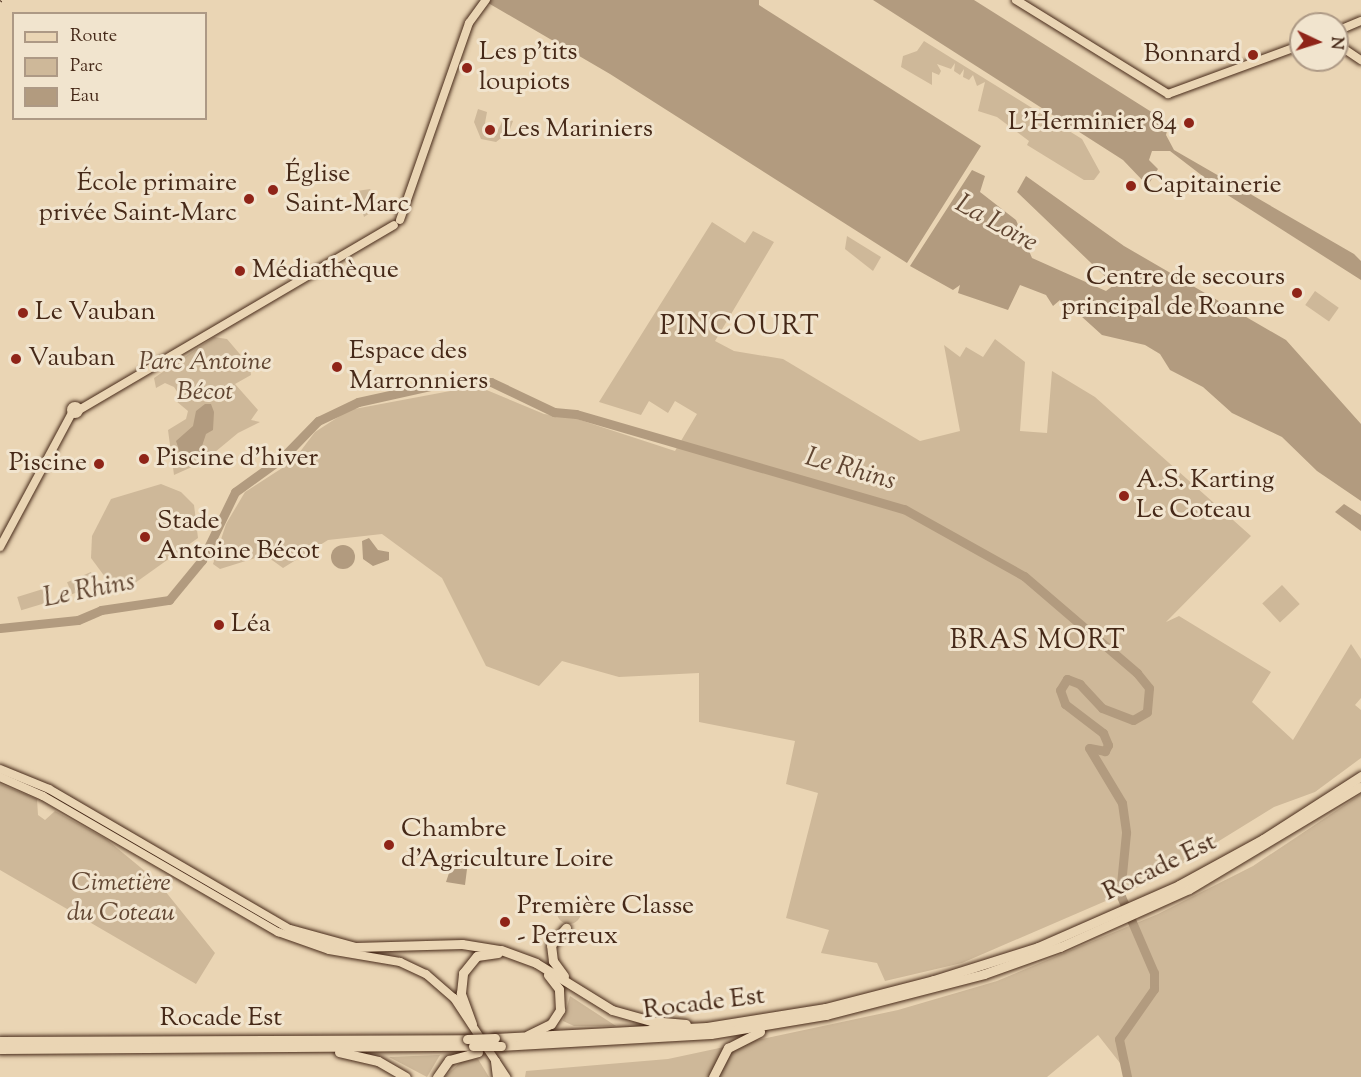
<!DOCTYPE html>
<meta charset="utf-8">
<style>
body{margin:0}
#map{position:relative;width:1361px;height:1077px;overflow:hidden;background:#ead5b4;font-family:"Sorts Mill Goudy",serif}
div>[style]{position:absolute}
.green>*{inset:0;background:#ceb899;transform-origin:0 0}
.round{border-radius:50%}
.water>*{inset:0;background:#b29b7f}
.river>*{height:9px;margin:-4.5px;padding:0 4.5px;transform-origin:4.5px;border-radius:4.5px;background:#b29b7f}
.roads{filter:drop-shadow(0 0 2px #462918) drop-shadow(0 0 2px #462918)}
.major>*{height:8px;margin:-4px;padding:0 4px;transform-origin:4px;border-radius:4px;background:#ead5b4}
.major>.ring{margin:-4px;padding:0;box-sizing:content-box;background:none;border:8px solid #ead5b4;border-radius:50%}
.highway>*{height:9px;margin:-4.5px;padding:0 4.5px;transform-origin:4.5px;border-radius:4.5px;background:#ead5b4}
.rail>*{height:4px;margin-top:-2px;transform-origin:0;background:repeating-linear-gradient(90deg,#f1e4ce 0 4.5px,#462918 0 9px);box-sizing:border-box;border-block:2px solid #462918}
.bridges{filter:drop-shadow(0 0 2px #462918) drop-shadow(0 0 2px #462918)}
.highway-bridge>*{height:9px;margin:-4.5px;padding:0 4.5px;transform-origin:4.5px;border-radius:4.5px;background:#ead5b4}
.dots>*{width:16px;height:16px;translate:-50% -50%;box-sizing:border-box;border:3px solid #f1e4ce;border-radius:50%}
span{translate:-50% -50%;white-space:nowrap;text-align:center;line-height:1.15;-webkit-text-stroke:6px #f1e4ce;paint-order:stroke}
.poi-label{font-size:26px;color:#462918}
.left{translate:0 -50%;text-align:left}
.right{translate:-100% -50%;text-align:right}
.park-label{font-size:26px;color:#614632;font-style:italic}
.street-label{font-size:26px;color:#462918}
.water-label{font-size:27px;color:#614632;font-style:italic}
.neighbourhood-label{font-size:27px;color:#462918;letter-spacing:1.5px}
.legend{position:absolute;left:12px;top:12px;width:195px;height:108px;box-sizing:border-box;background:#f1e4ce;border:2px solid #ad9985;margin:0;padding:8px 10px;list-style:none;font-size:18px;color:#462918}
.legend li{display:flex;align-items:center;gap:12px;height:30px}
.legend b{width:30px;border:2px solid #ad9985}
.north{position:absolute;left:1289px;top:12px;width:60px;height:60px;box-sizing:border-box;background:#f1e4ce;border:2px solid #ad9985;border-radius:50%;rotate:94deg;font-size:16px;font-weight:700;line-height:24px;text-align:center;color:#462918}
.north::after{content:'';display:block;margin:auto;width:21px;height:27px;background:#8f2418;clip-path:polygon(50% 0,100% 100%,50% 72%,0 100%)}
</style>
<div id="map">
<div class="green">
<div style="clip-path:polygon(924px 41px,1082px 139px,1100px 172px,1094px 180px,1084px 180px,1027px 145px,1029px 141px,997px 117px,978px 111px,985px 82px,977px 86px,973px 75px,969px 80px,963px 77px,964px 69px,960px 75px,954px 71px,955px 63px,951px 69px,937px 64px,941px 71px,939px 75px,932px 72px,932px 85px,901px 67px,903px 56px,917px 51px)"></div>
<div style="clip-path:polygon(478px 109px,487px 112px,483px 134px,494px 138px,504px 118px,513px 121px,509px 132px,496px 142px,481px 139px,474px 122px)"></div>
<div style="clip-path:polygon(370px 189px,381px 206px,364px 217px,357px 191px)"></div>
<div style="clip-path:polygon(712px 222px,745px 243px,753px 231px,774px 242px,715px 341px,734px 351px,783px 359px,920px 441px,960px 431px,944px 345px,960px 357px,966px 347px,983px 357px,995px 339px,1025px 362px,1020px 431px,1047px 433px,1052px 371px,1095px 397px,1251px 536px,1166px 622px,1179px 616px,1271px 672px,1252px 702px,1293px 740px,1351px 644px,1361px 659px,1361px 698px,1355px 705px,1361px 710px,1361px 758px,1315px 792px,1274px 807px,1159px 878px,962px 963px,885px 981px,877px 963px,821px 953px,829px 930px,786px 918px,818px 793px,786px 784px,795px 741px,699px 722px,699px 673px,619px 677px,562px 661px,539px 686px,486px 666px,442px 578px,382px 534px,328px 540px,283px 568px,265px 555px,220px 569px,213px 564px,226px 524px,245px 492px,293px 461px,315px 432px,349px 410px,477px 386px,544px 414px,574px 418px,675px 451px,697px 414px,675px 401px,668px 413px,649px 401px,641px 415px,599px 402px)"></div>
<div style="clip-path:polygon(847px 236px,881px 257px,873px 271px,845px 249px)"></div>
<div style="left:1315px;top:291px;width:29px;height:17px;rotate:35deg"></div>
<div style="clip-path:polygon(214px 337px,227px 339px,250px 366px,251px 375px,235px 384px,258px 410px,251px 420px,260px 422px,238px 433px,203px 462px,174px 475px,168px 430px,186px 419px,188px 411px,176px 401px,180px 396px,174px 387px,165px 383px,156px 388px,154px 378px)"></div>
<div style="clip-path:polygon(161px 484px,181px 492px,194px 505px,198px 538px,128px 588px,108px 581px,91px 558px,92px 536px,111px 499px)"></div>
<div style="left:91px;top:572px;width:13px;height:26px;rotate:67deg"></div>
<div style="left:1282px;top:585px;width:26px;height:27px;rotate:47deg"></div>
<div style="left:43px;top:589px;width:14px;height:27px;rotate:73deg"></div>
<div style="clip-path:polygon(0 784px,37px 799px,38px 815px,45px 820px,55px 811px,106px 839px,157px 881px,215px 953px,196px 984px,0 870px)"></div>
<div style="clip-path:polygon(1361px 794px,1361px 1077px,1131px 1077px,1098px 1035px,1047px 1077px,525px 1077px,526px 1071px,668px 1059px,898px 1010px,997px 981px,1158px 914px,1253px 866px)"></div>
<div class="round" style="left:557px;top:900px;width:24px;height:24px"></div>
<div style="clip-path:polygon(570px 996px,616px 1026px,574px 1026px,563px 1021px)"></div>
<div style="clip-path:polygon(440px 1055px,427px 1077px,389px 1057px)"></div>
<div style="clip-path:polygon(478px 1059px,489px 1077px,444px 1077px,462px 1061px)"></div>
</div>
<div class="water">
<div style="clip-path:polygon(483px 0,759px 0,759px 5px,981px 146px,907px 263px,610px 74px)"></div>
<div style="clip-path:polygon(873px 0,974px 0,1169px 123px,1166px 135px,1174px 150px,1354px 254px,1361px 261px,1361px 280px,1226px 194px,1170px 151px,1152px 151px,1149px 160px,1158px 169px,1148px 185px,1145px 183px,1123px 160px)"></div>
<div style="clip-path:polygon(972px 170px,985px 176px,980px 192px,1016px 220px,1032px 258px,1106px 291px,1114px 285px,1017px 192px,1026px 176px,1124px 246px,1286px 340px,1361px 424px,1361px 501px,1317px 471px,1282px 437px,1232px 413px,1203px 387px,1170px 370px,1160px 354px,1145px 345px,1102px 335px,1081px 316px,1068px 313px,1060px 300px,1053px 306px,1046px 295px,1020px 285px,1008px 310px,958px 293px,960px 285px,953px 290px,910px 266px)"></div>
<div style="clip-path:polygon(205px 404px,211px 404px,214px 412px,213px 430px,206px 434px,200px 452px,181px 456px,176px 441px,193px 426px,196px 411px)"></div>
<div style="clip-path:polygon(1344px 504px,1361px 515px,1361px 531px,1335px 512px)"></div>
<div style="clip-path:polygon(369px 538px,378px 550px,389px 552px,389px 560px,373px 566px,363px 559px,362px 541px)"></div>
<div class="round" style="left:331px;top:545px;width:24px;height:24px"></div>
<div style="clip-path:polygon(453px 861px,468px 861px,465px 885px,446px 882px)"></div>
</div>
<div class="river">
<div style="left:0;top:628px;width:78px;rotate:-5.9deg"></div>
<div style="left:78px;top:620px;width:25px;rotate:-23deg"></div>
<div style="left:101px;top:610px;width:69px;rotate:-8.4deg"></div>
<div style="left:169px;top:600px;width:52px;rotate:-50.5deg"></div>
<div style="left:202px;top:560px;width:76px;rotate:-64.1deg"></div>
<div style="left:235px;top:492px;width:58px;rotate:-35.9deg"></div>
<div style="left:282px;top:458px;width:52px;rotate:-45.8deg"></div>
<div style="left:318px;top:421px;width:44px;rotate:-25.4deg"></div>
<div style="left:358px;top:402px;width:84px;rotate:-12.4deg"></div>
<div style="left:440px;top:384px;width:51px;rotate:-2.2deg"></div>
<div style="left:491px;top:382px;width:70px;rotate:25.5deg"></div>
<div style="left:554px;top:412px;width:22px;rotate:5deg"></div>
<div style="left:576px;top:414px;width:341px;rotate:16.2deg"></div>
<div style="left:904px;top:509px;width:137px;rotate:29.2deg"></div>
<div style="left:1024px;top:576px;width:149px;rotate:40.6deg"></div>
<div style="left:1137px;top:673px;width:19px;rotate:51deg"></div>
<div style="left:1149px;top:688px;width:24px;rotate:95deg"></div>
<div style="left:1147px;top:712px;width:16px;rotate:150deg"></div>
<div style="left:1133px;top:720px;width:33px;rotate:-159deg"></div>
<div style="left:1102px;top:708px;width:33px;rotate:-133deg"></div>
<div style="left:1080px;top:684px;width:14px;rotate:-159deg"></div>
<div style="left:1067px;top:679px;width:13px;rotate:122deg"></div>
<div style="left:1060px;top:690px;width:15px;rotate:70deg"></div>
<div style="left:1065px;top:704px;width:48px;rotate:37.3deg"></div>
<div style="left:1103px;top:733px;width:13px;rotate:67deg"></div>
<div style="left:1108px;top:745px;width:7px;rotate:117deg"></div>
<div style="left:1105px;top:751px;width:16px;rotate:-169deg"></div>
<div style="left:1089px;top:748px;width:64px;rotate:59deg"></div>
<div style="left:1122px;top:803px;width:30px;rotate:82deg"></div>
<div style="left:1126px;top:833px;width:61px;rotate:95.6deg"></div>
<div style="left:1120px;top:894px;width:86px;rotate:66.7deg"></div>
<div style="left:1154px;top:973px;width:16px;rotate:90deg"></div>
<div style="left:1154px;top:989px;width:61px;rotate:125deg"></div>
<div style="left:1119px;top:1039px;width:39px;rotate:78deg"></div>
</div>
<div class="roads">
<div class="major">
<div style="left:1016px;top:0;width:179px;rotate:31.7deg"></div>
<div style="left:1168px;top:94px;width:142px;rotate:-20.2deg"></div>
<div style="left:1337px;top:31px;width:26px;rotate:-23deg"></div>
<div style="left:1337px;top:44px;width:29px;rotate:34deg"></div>
<div style="left:400px;top:220px;width:209px;rotate:-70.7deg"></div>
<div style="left:469px;top:23px;width:29px;rotate:-54deg"></div>
<div class="ring" style="left:71px;top:406px;width:0;height:0"></div>
<div style="left:79px;top:410px;width:365px;rotate:-30.4deg"></div>
<div style="left:0;top:547px;width:152px;rotate:-61.8deg"></div>
<div style="left:0;top:769px;width:53px;rotate:22.2deg"></div>
<div style="left:49px;top:789px;width:285px;rotate:30.2deg"></div>
<div style="left:0;top:777px;width:47px;rotate:23.8deg"></div>
<div style="left:43px;top:796px;width:272px;rotate:30.1deg"></div>
<div style="left:278px;top:932px;width:54px;rotate:19.4deg"></div>
<div style="left:329px;top:950px;width:72px;rotate:9.6deg"></div>
<div style="left:400px;top:962px;width:29px;rotate:25deg"></div>
<div style="left:426px;top:974px;width:37px;rotate:41deg"></div>
<div style="left:454px;top:998px;width:95px;rotate:56.6deg"></div>
<div style="left:306px;top:937px;width:39px;rotate:17deg"></div>
</div>
<div class="highway">
<div style="left:290px;top:929px;width:67px;rotate:15.5deg"></div>
<div style="left:355px;top:947px;width:107px;rotate:-1.6deg"></div>
<div style="left:462px;top:944px;width:39px;rotate:9deg"></div>
<div style="left:501px;top:950px;width:37px;rotate:20deg"></div>
<div style="left:536px;top:963px;width:89px;rotate:31.7deg"></div>
<div style="left:612px;top:1010px;width:41px;rotate:15.8deg"></div>
<div style="left:651px;top:1021px;width:35px;rotate:5deg"></div>
<div style="left:564px;top:976px;width:19px;rotate:-126deg"></div>
<div style="left:553px;top:961px;width:16px;rotate:-97deg"></div>
<div style="left:551px;top:945px;width:23px;rotate:-49deg"></div>
<div style="left:472px;top:1024px;width:33px;rotate:-110deg"></div>
<div style="left:461px;top:993px;width:20px;rotate:-84deg"></div>
<div style="left:463px;top:973px;width:22px;rotate:-51deg"></div>
<div style="left:477px;top:956px;width:21px;rotate:-8deg"></div>
<div style="left:528px;top:1035px;width:25px;rotate:-26deg"></div>
<div style="left:551px;top:1024px;width:17px;rotate:-57deg"></div>
<div style="left:560px;top:1010px;width:21px;rotate:-93deg"></div>
<div style="left:559px;top:989px;width:18px;rotate:-128deg"></div>
<div style="left:495px;top:1038px;width:212px;rotate:-3deg"></div>
<div style="left:707px;top:1027px;width:120px;rotate:-9.1deg"></div>
<div style="left:825px;top:1008px;width:113px;rotate:-14.4deg"></div>
<div style="left:934px;top:980px;width:109px;rotate:-17.6deg"></div>
<div style="left:1038px;top:947px;width:154px;rotate:-23.7deg"></div>
<div style="left:1179px;top:885px;width:96px;rotate:-28.7deg"></div>
<div style="left:1263px;top:839px;width:117px;rotate:-32.7deg"></div>
<div style="left:0;top:1041px;width:467px;rotate:-0.2deg"></div>
<div style="left:501px;top:1046px;width:210px;rotate:-3.3deg"></div>
<div style="left:711px;top:1034px;width:117px;rotate:-9.4deg"></div>
<div style="left:826px;top:1015px;width:163px;rotate:-14.5deg"></div>
<div style="left:984px;top:974px;width:81px;rotate:-19.6deg"></div>
<div style="left:1060px;top:947px;width:141px;rotate:-24.2deg"></div>
<div style="left:1189px;top:889px;width:200px;rotate:-30.9deg"></div>
<div style="left:0;top:1049px;width:473px;rotate:-0.4deg"></div>
<div style="left:339px;top:1052px;width:40px;rotate:13deg"></div>
<div style="left:378px;top:1061px;width:32px;rotate:30deg"></div>
<div style="left:495px;top:1061px;width:16px;rotate:83deg"></div>
<div style="left:437px;top:1077px;width:21px;rotate:-55deg"></div>
<div style="left:449px;top:1060px;width:30px;rotate:-15deg"></div>
<div style="left:713px;top:1077px;width:33px;rotate:-63deg"></div>
<div style="left:728px;top:1048px;width:36px;rotate:-27deg"></div>
</div>
</div>
<div class="rail">
<div style="left:0;top:1px;width:1px;rotate:-45deg"></div>
</div>
<div class="bridges">
<div class="highway-bridge">
<div style="left:467px;top:1039px;width:28px;rotate:-2deg"></div>
<div style="left:473px;top:1046px;width:28px"></div>
</div>
</div>
<div class="dots">
<div style="left:1253px;top:55px;background:#8f2418"></div>
<div style="left:467px;top:68px;background:#8f2418"></div>
<div style="left:1189px;top:123px;background:#8f2418"></div>
<div style="left:490px;top:130px;background:#8f2418"></div>
<div style="left:1131px;top:186px;background:#8f2418"></div>
<div style="left:273px;top:190px;background:#8f2418"></div>
<div style="left:249px;top:199px;background:#8f2418"></div>
<div style="left:240px;top:271px;background:#8f2418"></div>
<div style="left:1297px;top:293px;background:#8f2418"></div>
<div style="left:23px;top:313px;background:#8f2418"></div>
<div style="left:16px;top:359px;background:#8f2418"></div>
<div style="left:337px;top:367px;background:#8f2418"></div>
<div style="left:144px;top:459px;background:#8f2418"></div>
<div style="left:99px;top:464px;background:#8f2418"></div>
<div style="left:1124px;top:496px;background:#8f2418"></div>
<div style="left:145px;top:537px;background:#8f2418"></div>
<div style="left:219px;top:625px;background:#8f2418"></div>
<div style="left:389px;top:845px;background:#8f2418"></div>
<div style="left:505px;top:922px;background:#8f2418"></div>
</div>
<div class="poi-label">
<span class="left" style="left:479px;top:68px">Les p'tits<br>loupiots</span>
<span class="right" style="left:1241px;top:55px">Bonnard</span>
<span class="right" style="left:1177px;top:123px">L'Herminier 84</span>
<span class="left" style="left:502px;top:130px">Les Mariniers</span>
<span class="left" style="left:285px;top:190px">Église<br>Saint-Marc</span>
<span class="right" style="left:237px;top:199px">École primaire<br>privée Saint-Marc</span>
<span class="left" style="left:1143px;top:186px">Capitainerie</span>
<span class="left" style="left:252px;top:271px">Médiathèque</span>
<span class="right" style="left:1285px;top:293px">Centre de secours<br>principal de Roanne</span>
<span class="left" style="left:35px;top:313px">Le Vauban</span>
<span class="left" style="left:349px;top:367px">Espace des<br>Marronniers</span>
<span class="left" style="left:28px;top:359px">Vauban</span>
<span class="left" style="left:156px;top:459px">Piscine d'hiver</span>
<span class="right" style="left:87px;top:464px">Piscine</span>
<span class="left" style="left:1136px;top:496px">A.S. Karting<br>Le Coteau</span>
<span class="left" style="left:157px;top:537px">Stade<br>Antoine Bécot</span>
<span class="left" style="left:231px;top:625px">Léa</span>
<span class="left" style="left:401px;top:845px">Chambre<br>d'Agriculture Loire</span>
<span class="left" style="left:517px;top:922px">Première Classe<br>- Perreux</span>
</div>
<div class="park-label">
<span style="left:205px;top:378px">Parc Antoine<br>Bécot</span>
<span style="left:121px;top:899px">Cimetière<br>du Coteau</span>
</div>
<div class="street-label">
<span style="left:1160px;top:868px;rotate:-26deg">Rocade Est</span>
<span style="left:704px;top:1004px;rotate:-7deg">Rocade Est</span>
<span style="left:221px;top:1019px">Rocade Est</span>
</div>
<div class="water-label">
<span style="left:996px;top:224px;rotate:29deg">La Loire</span>
<span style="left:850px;top:470px;rotate:16deg">Le Rhins</span>
<span style="left:89px;top:591px;rotate:-11deg">Le Rhins</span>
</div>
<div class="neighbourhood-label">
<span style="left:740px;top:328px">PINCOURT</span>
<span style="left:1038px;top:642px">BRAS MORT</span>
</div>
<ul class="legend">
<li><b style="height:8px;background:#ead5b4"></b>Route</li>
<li><b style="height:16px;background:#ceb899"></b>Parc</li>
<li><b style="height:16px;background:#b29b7f"></b>Eau</li>
</ul>
<div class="north">N</div>
</div>
